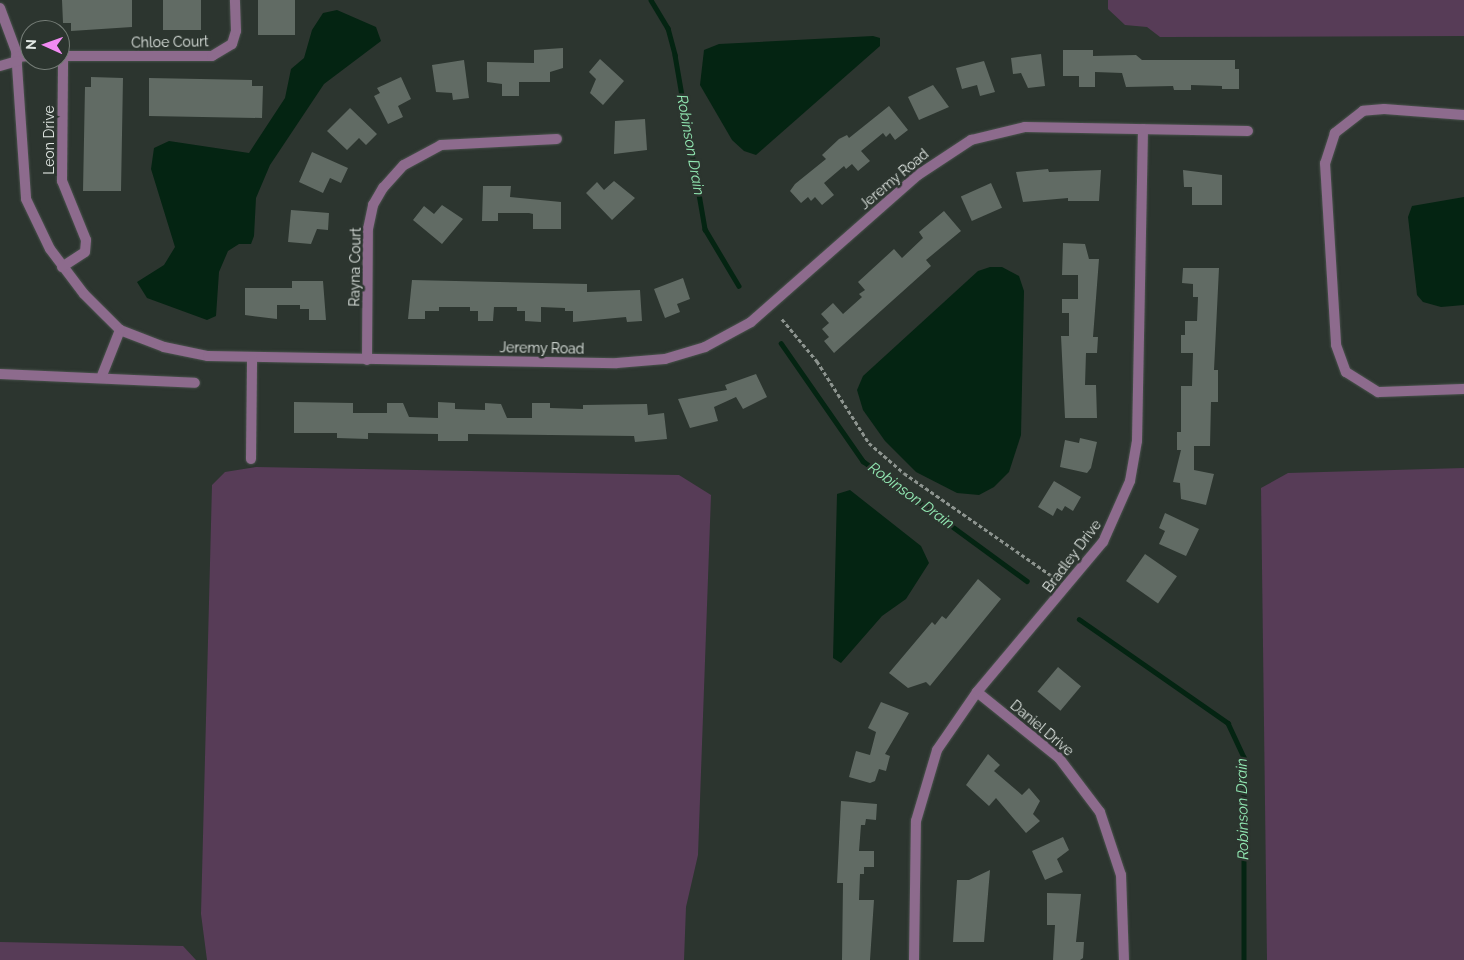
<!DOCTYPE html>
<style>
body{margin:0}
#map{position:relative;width:1464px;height:960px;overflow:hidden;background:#2c352f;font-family:Raleway,sans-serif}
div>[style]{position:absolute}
.green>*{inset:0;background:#573c57}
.water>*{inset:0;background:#042412}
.stream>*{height:4.5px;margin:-2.25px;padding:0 2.25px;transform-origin:2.25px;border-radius:2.25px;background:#042412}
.building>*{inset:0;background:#616b64;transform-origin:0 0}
.path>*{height:2.5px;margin-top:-1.25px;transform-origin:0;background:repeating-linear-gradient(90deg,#8d948f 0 4px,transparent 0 6.5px)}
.roads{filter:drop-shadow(0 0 1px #49524c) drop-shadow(0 0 1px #49524c)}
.street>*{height:10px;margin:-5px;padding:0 5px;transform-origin:5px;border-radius:5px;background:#8d6b8d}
span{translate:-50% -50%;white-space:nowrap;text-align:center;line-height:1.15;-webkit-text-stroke:5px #2c352f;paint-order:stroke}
.street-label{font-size:14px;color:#e2e8e4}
.water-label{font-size:15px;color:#93eab4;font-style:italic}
.north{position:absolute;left:20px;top:20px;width:50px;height:50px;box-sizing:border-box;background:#2c352f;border:1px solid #757d77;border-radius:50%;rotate:272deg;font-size:14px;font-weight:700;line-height:20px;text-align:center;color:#e2e8e4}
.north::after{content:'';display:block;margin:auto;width:18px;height:22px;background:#f28af3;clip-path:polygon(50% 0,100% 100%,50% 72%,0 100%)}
</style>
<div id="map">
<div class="green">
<div style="clip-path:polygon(1108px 0,1464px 0,1464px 36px,1160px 37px,1147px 27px,1125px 25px,1108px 9px)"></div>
<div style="clip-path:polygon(256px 467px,679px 475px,711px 495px,698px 855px,686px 907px,684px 960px,207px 960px,201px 914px,212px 485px,225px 472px)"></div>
<div style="clip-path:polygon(1464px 468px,1464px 960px,1267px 960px,1261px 488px,1288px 473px)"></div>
<div style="clip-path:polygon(0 942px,183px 946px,196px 960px,0 960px)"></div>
</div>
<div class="water">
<div style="clip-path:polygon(337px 10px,376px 27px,381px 41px,324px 84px,270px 165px,256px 198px,254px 236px,251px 244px,239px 244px,228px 251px,219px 272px,216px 316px,207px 320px,147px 298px,137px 282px,164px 265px,175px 247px,151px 169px,154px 148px,169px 141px,249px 153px,285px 98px,291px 69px,304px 58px,312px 30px,323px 13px)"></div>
<div style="clip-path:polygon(873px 36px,880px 38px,880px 46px,756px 155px,744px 151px,732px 140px,700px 85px,704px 50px,719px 44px)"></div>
<div style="clip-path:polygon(1464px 197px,1464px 305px,1441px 307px,1423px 302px,1417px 295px,1408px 217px,1412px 206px)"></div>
<div style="clip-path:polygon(990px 267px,1002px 267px,1019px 276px,1024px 291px,1021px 435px,1009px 472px,994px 487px,979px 495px,957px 493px,916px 472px,885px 441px,863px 410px,857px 390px,863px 376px,978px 271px)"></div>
<div style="clip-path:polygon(850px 490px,921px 546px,929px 563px,906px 599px,882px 616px,841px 663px,833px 658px,837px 494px)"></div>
</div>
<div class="stream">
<div style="left:651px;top:0;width:33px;rotate:59deg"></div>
<div style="left:668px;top:28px;width:28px;rotate:75deg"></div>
<div style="left:675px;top:55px;width:177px;rotate:80.2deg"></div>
<div style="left:705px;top:229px;width:66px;rotate:59.2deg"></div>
<div style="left:781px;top:343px;width:144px;rotate:55.2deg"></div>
<div style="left:863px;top:461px;width:203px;rotate:36.2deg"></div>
<div style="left:1079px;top:619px;width:182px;rotate:34.9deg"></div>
<div style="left:1228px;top:723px;width:38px;rotate:65deg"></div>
<div style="left:1244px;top:757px;width:203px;rotate:90deg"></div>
</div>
<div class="building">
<div style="clip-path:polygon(62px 0,132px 0,132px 27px,71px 31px,71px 23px,63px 23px)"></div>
<div style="left:163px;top:0;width:38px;height:30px"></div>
<div style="left:258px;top:0;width:37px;height:35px"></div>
<div style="clip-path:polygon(563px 48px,563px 68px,550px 72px,550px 82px,519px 82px,519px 96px,502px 96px,502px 84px,487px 82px,487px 62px,534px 63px,534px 50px)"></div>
<div style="clip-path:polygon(1063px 50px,1093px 50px,1093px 56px,1136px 55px,1142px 60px,1235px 60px,1235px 69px,1239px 69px,1239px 89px,1222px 89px,1222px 86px,1191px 85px,1191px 90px,1174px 90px,1173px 86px,1126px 87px,1122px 73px,1095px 72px,1095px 87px,1079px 87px,1079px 76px,1063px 76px)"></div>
<div style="clip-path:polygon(1041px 54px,1045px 86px,1028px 88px,1021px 73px,1013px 74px,1011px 58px)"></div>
<div style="clip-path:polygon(600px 59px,624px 81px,603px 105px,590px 93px,596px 79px,589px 72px)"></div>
<div style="clip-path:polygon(464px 60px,469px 98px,453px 100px,452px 93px,436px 92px,432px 65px)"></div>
<div style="clip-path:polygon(984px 61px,995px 92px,980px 96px,977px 85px,962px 89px,956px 68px)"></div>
<div style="clip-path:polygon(91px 77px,123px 78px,121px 191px,83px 191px,85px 87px,91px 87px)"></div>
<div style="clip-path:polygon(401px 77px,411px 99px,398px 106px,403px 117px,388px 124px,374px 96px,380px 93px,377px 88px)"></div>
<div style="clip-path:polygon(149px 78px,252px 80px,252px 86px,263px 86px,262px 118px,149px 116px)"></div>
<div style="clip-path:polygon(933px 85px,949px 107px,919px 120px,908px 97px)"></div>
<div style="clip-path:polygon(889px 106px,908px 130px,895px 140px,890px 133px,886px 137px,883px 133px,861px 151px,870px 161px,858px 171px,852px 164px,846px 169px,844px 166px,824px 183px,834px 195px,822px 205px,815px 197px,811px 201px,808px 197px,801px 203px,790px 191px,795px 184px,826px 159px,822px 155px,839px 139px,847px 135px,849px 138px)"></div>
<div style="clip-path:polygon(350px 108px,377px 134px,366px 145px,359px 138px,347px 150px,327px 131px)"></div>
<div style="clip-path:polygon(645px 119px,647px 150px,614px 154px,615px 121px)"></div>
<div style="clip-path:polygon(312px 152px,348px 168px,341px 183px,330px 178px,323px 193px,299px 182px)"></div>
<div style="clip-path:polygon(1048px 169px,1049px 172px,1101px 170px,1099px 201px,1068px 201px,1068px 198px,1023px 202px,1016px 172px)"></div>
<div style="clip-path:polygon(1183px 170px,1222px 175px,1222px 205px,1192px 205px,1192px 187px,1184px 187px)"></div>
<div style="clip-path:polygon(614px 181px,635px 198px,612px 220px,586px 193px,597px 182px,604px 190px)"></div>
<div style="left:991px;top:183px;width:27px;height:33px;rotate:66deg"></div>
<div style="clip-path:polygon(483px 186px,511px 186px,510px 197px,561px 202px,561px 229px,533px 229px,533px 214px,529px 213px,498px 213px,498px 221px,482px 221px)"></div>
<div style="clip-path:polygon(442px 205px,463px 219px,442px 244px,413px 220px,424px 206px,434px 214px)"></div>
<div style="clip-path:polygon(291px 210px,329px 213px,328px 230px,317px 229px,311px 244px,288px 242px)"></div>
<div style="clip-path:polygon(944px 211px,961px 231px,926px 260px,931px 266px,834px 353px,824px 341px,829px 337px,822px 329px,829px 323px,821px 314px,833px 303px,843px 314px,862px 297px,859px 294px,865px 290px,858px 282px,894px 249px,902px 258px,923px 238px,919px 232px)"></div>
<div style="clip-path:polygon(1063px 243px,1085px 244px,1089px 259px,1099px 259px,1093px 337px,1098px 337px,1097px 353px,1086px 353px,1085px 385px,1096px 385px,1097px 418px,1065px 418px,1061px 336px,1069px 336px,1069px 313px,1062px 313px,1062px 299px,1078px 299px,1078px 275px,1062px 275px)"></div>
<div style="clip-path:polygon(1183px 268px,1219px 268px,1214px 370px,1218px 370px,1218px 402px,1211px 402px,1210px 446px,1194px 446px,1194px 470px,1214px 474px,1206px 505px,1181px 499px,1180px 483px,1173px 482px,1181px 450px,1177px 450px,1177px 432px,1181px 432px,1181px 386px,1192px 386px,1193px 353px,1181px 353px,1181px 335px,1185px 335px,1185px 321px,1197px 321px,1198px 297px,1193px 297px,1193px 284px,1182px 283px)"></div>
<div style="clip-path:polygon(683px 278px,690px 299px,677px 304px,680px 312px,665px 318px,654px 289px)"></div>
<div style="clip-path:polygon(412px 280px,587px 284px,587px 292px,640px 290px,642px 321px,627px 322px,626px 317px,573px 322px,573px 311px,565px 311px,565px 308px,541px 307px,541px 322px,525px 321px,525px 311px,517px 311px,517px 307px,494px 307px,493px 321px,478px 321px,478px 311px,470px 311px,470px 307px,439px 307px,439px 311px,425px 311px,425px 319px,408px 319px)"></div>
<div style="clip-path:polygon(292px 281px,323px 281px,326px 320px,309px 320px,309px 309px,300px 309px,300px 305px,277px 305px,277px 319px,245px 315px,245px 288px,292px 288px)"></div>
<div style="clip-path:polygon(756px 374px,767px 397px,743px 409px,736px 397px,714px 407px,718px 421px,690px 428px,678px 399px,727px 390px,725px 385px)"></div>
<div style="clip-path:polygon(294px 402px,353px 403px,353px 413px,387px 413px,387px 403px,403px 403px,409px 417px,438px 418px,438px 402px,455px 403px,455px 409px,485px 410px,485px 403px,501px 404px,507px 418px,532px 418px,532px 403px,550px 403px,550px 408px,583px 409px,583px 405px,647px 404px,648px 415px,664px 413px,667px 439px,635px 442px,634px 436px,468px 434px,468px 441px,438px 441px,438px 434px,368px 433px,368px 439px,337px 438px,337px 433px,294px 433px)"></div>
<div style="clip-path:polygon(1080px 438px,1097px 442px,1091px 468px,1087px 473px,1060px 467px,1065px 440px,1079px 443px)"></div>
<div style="clip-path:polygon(1054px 481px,1081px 497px,1073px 511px,1065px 506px,1062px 511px,1057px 508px,1053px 516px,1038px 507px)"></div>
<div style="clip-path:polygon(1165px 513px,1199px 529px,1186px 556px,1159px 544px,1165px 531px,1159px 528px)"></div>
<div style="left:1145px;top:554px;width:39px;height:33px;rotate:35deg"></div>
<div style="clip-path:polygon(978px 579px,1001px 599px,930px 686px,926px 682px,908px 688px,889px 673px,932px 622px,935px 625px,942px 616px,946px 619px)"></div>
<div style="left:1058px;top:667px;width:30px;height:32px;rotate:40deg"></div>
<div style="clip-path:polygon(881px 702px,909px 713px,885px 754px,890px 756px,886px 771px,879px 769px,875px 781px,870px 783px,849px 777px,856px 751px,870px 755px,876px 732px,868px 728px)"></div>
<div style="clip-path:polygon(988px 754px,1000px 765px,994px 771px,1022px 795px,1029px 788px,1040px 801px,1033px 814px,1040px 821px,1026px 833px,996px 798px,989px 806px,966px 785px)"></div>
<div style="clip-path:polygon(841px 801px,877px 804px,876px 820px,866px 819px,865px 825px,861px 825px,859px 851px,874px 851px,874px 867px,864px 867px,864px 874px,860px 874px,859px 900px,874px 900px,870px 960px,842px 960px,843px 883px,837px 883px)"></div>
<div style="clip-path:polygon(1063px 837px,1069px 850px,1057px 859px,1063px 872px,1045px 880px,1032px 851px)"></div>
<div style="clip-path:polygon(990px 870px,984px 942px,953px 942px,957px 880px,969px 880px)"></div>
<div style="clip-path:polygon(1047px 893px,1081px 894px,1076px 942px,1084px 942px,1083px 958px,1080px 960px,1053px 960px,1055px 925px,1047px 925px)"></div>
</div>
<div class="path">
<div style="left:782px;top:319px;width:55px;rotate:50.2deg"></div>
<div style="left:817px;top:361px;width:97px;rotate:57.6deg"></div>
<div style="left:869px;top:443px;width:46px;rotate:40.6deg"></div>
<div style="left:904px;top:473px;width:180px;rotate:34.8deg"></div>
</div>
<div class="roads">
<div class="street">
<div style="left:0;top:8px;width:46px;rotate:69.6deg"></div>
<div style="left:16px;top:51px;width:148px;rotate:86.1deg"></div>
<div style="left:26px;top:199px;width:55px;rotate:64.4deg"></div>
<div style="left:50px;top:249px;width:56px;rotate:52.9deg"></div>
<div style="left:84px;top:294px;width:51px;rotate:45deg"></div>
<div style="left:120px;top:330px;width:47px;rotate:21.1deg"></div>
<div style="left:164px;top:347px;width:45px;rotate:11.6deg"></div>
<div style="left:208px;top:356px;width:409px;rotate:1deg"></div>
<div style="left:617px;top:363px;width:48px;rotate:-4.8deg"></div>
<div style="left:665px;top:359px;width:42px;rotate:-16.7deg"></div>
<div style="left:705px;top:347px;width:52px;rotate:-28.5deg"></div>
<div style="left:751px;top:322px;width:222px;rotate:-41.4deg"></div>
<div style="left:918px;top:175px;width:64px;rotate:-33.4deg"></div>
<div style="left:971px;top:140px;width:56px;rotate:-13.5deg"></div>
<div style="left:1025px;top:127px;width:223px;rotate:1deg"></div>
<div style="left:60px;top:56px;width:152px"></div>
<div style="left:212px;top:56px;width:23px;rotate:-31deg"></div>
<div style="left:232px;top:44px;width:14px;rotate:-73deg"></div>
<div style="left:236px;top:31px;width:31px;rotate:-92deg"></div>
<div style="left:16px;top:57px;width:14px;rotate:-4deg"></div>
<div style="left:0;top:66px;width:18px;rotate:-16deg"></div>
<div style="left:1464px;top:115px;width:80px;rotate:-175.7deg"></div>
<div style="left:1384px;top:109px;width:21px;rotate:175deg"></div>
<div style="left:1363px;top:111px;width:36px;rotate:142deg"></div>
<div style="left:1335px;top:133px;width:32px;rotate:108deg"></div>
<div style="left:1325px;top:163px;width:182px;rotate:86.5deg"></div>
<div style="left:1336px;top:345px;width:29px;rotate:70deg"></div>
<div style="left:1346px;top:372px;width:38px;rotate:32deg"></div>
<div style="left:1378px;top:392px;width:86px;rotate:-2deg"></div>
<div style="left:62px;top:267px;width:27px;rotate:-33deg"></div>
<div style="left:85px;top:252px;width:12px;rotate:-85deg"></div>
<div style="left:86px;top:240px;width:64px;rotate:-112.1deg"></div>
<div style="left:62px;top:181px;width:125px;rotate:-89.5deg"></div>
<div style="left:367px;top:360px;width:131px;rotate:-89.6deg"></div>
<div style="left:368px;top:229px;width:25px;rotate:-78deg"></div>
<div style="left:373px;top:205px;width:20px;rotate:-60deg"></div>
<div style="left:383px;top:188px;width:31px;rotate:-48deg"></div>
<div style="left:404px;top:165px;width:42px;rotate:-28.4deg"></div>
<div style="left:441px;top:145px;width:116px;rotate:-3deg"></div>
<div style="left:0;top:374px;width:195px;rotate:2.6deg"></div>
<div style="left:101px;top:378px;width:52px;rotate:-68.4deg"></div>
<div style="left:251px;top:459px;width:100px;rotate:-89.4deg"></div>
<div style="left:977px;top:692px;width:105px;rotate:38.8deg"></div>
<div style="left:1059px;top:758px;width:68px;rotate:52.8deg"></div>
<div style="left:1100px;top:812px;width:66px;rotate:71.6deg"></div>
<div style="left:1121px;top:875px;width:85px;rotate:88deg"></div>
<div style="left:914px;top:960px;width:139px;rotate:-89.2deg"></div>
<div style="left:916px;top:821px;width:74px;rotate:-73.5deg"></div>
<div style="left:937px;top:750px;width:70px;rotate:-55.4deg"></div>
<div style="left:977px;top:692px;width:196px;rotate:-50deg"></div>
<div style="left:1103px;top:542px;width:67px;rotate:-66.1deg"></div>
<div style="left:1130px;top:481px;width:41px;rotate:-80.1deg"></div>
<div style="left:1137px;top:441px;width:312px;rotate:-88.9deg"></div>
</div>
</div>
<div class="street-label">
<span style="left:170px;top:42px;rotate:-1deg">Chloe Court</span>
<span style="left:49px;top:140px;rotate:-90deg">Leon Drive</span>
<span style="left:894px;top:179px;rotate:-40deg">Jeremy Road</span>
<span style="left:355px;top:267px;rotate:-89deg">Rayna Court</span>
<span style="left:542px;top:348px;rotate:1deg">Jeremy Road</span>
<span style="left:1072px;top:556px;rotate:-53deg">Bradley Drive</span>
<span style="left:1042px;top:728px;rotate:40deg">Daniel Drive</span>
</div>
<div class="water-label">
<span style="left:690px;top:145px;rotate:80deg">Robinson Drain</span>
<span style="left:911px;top:496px;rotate:36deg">Robinson Drain</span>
<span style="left:1243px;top:809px;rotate:-91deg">Robinson Drain</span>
</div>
<div class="north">N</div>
</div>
